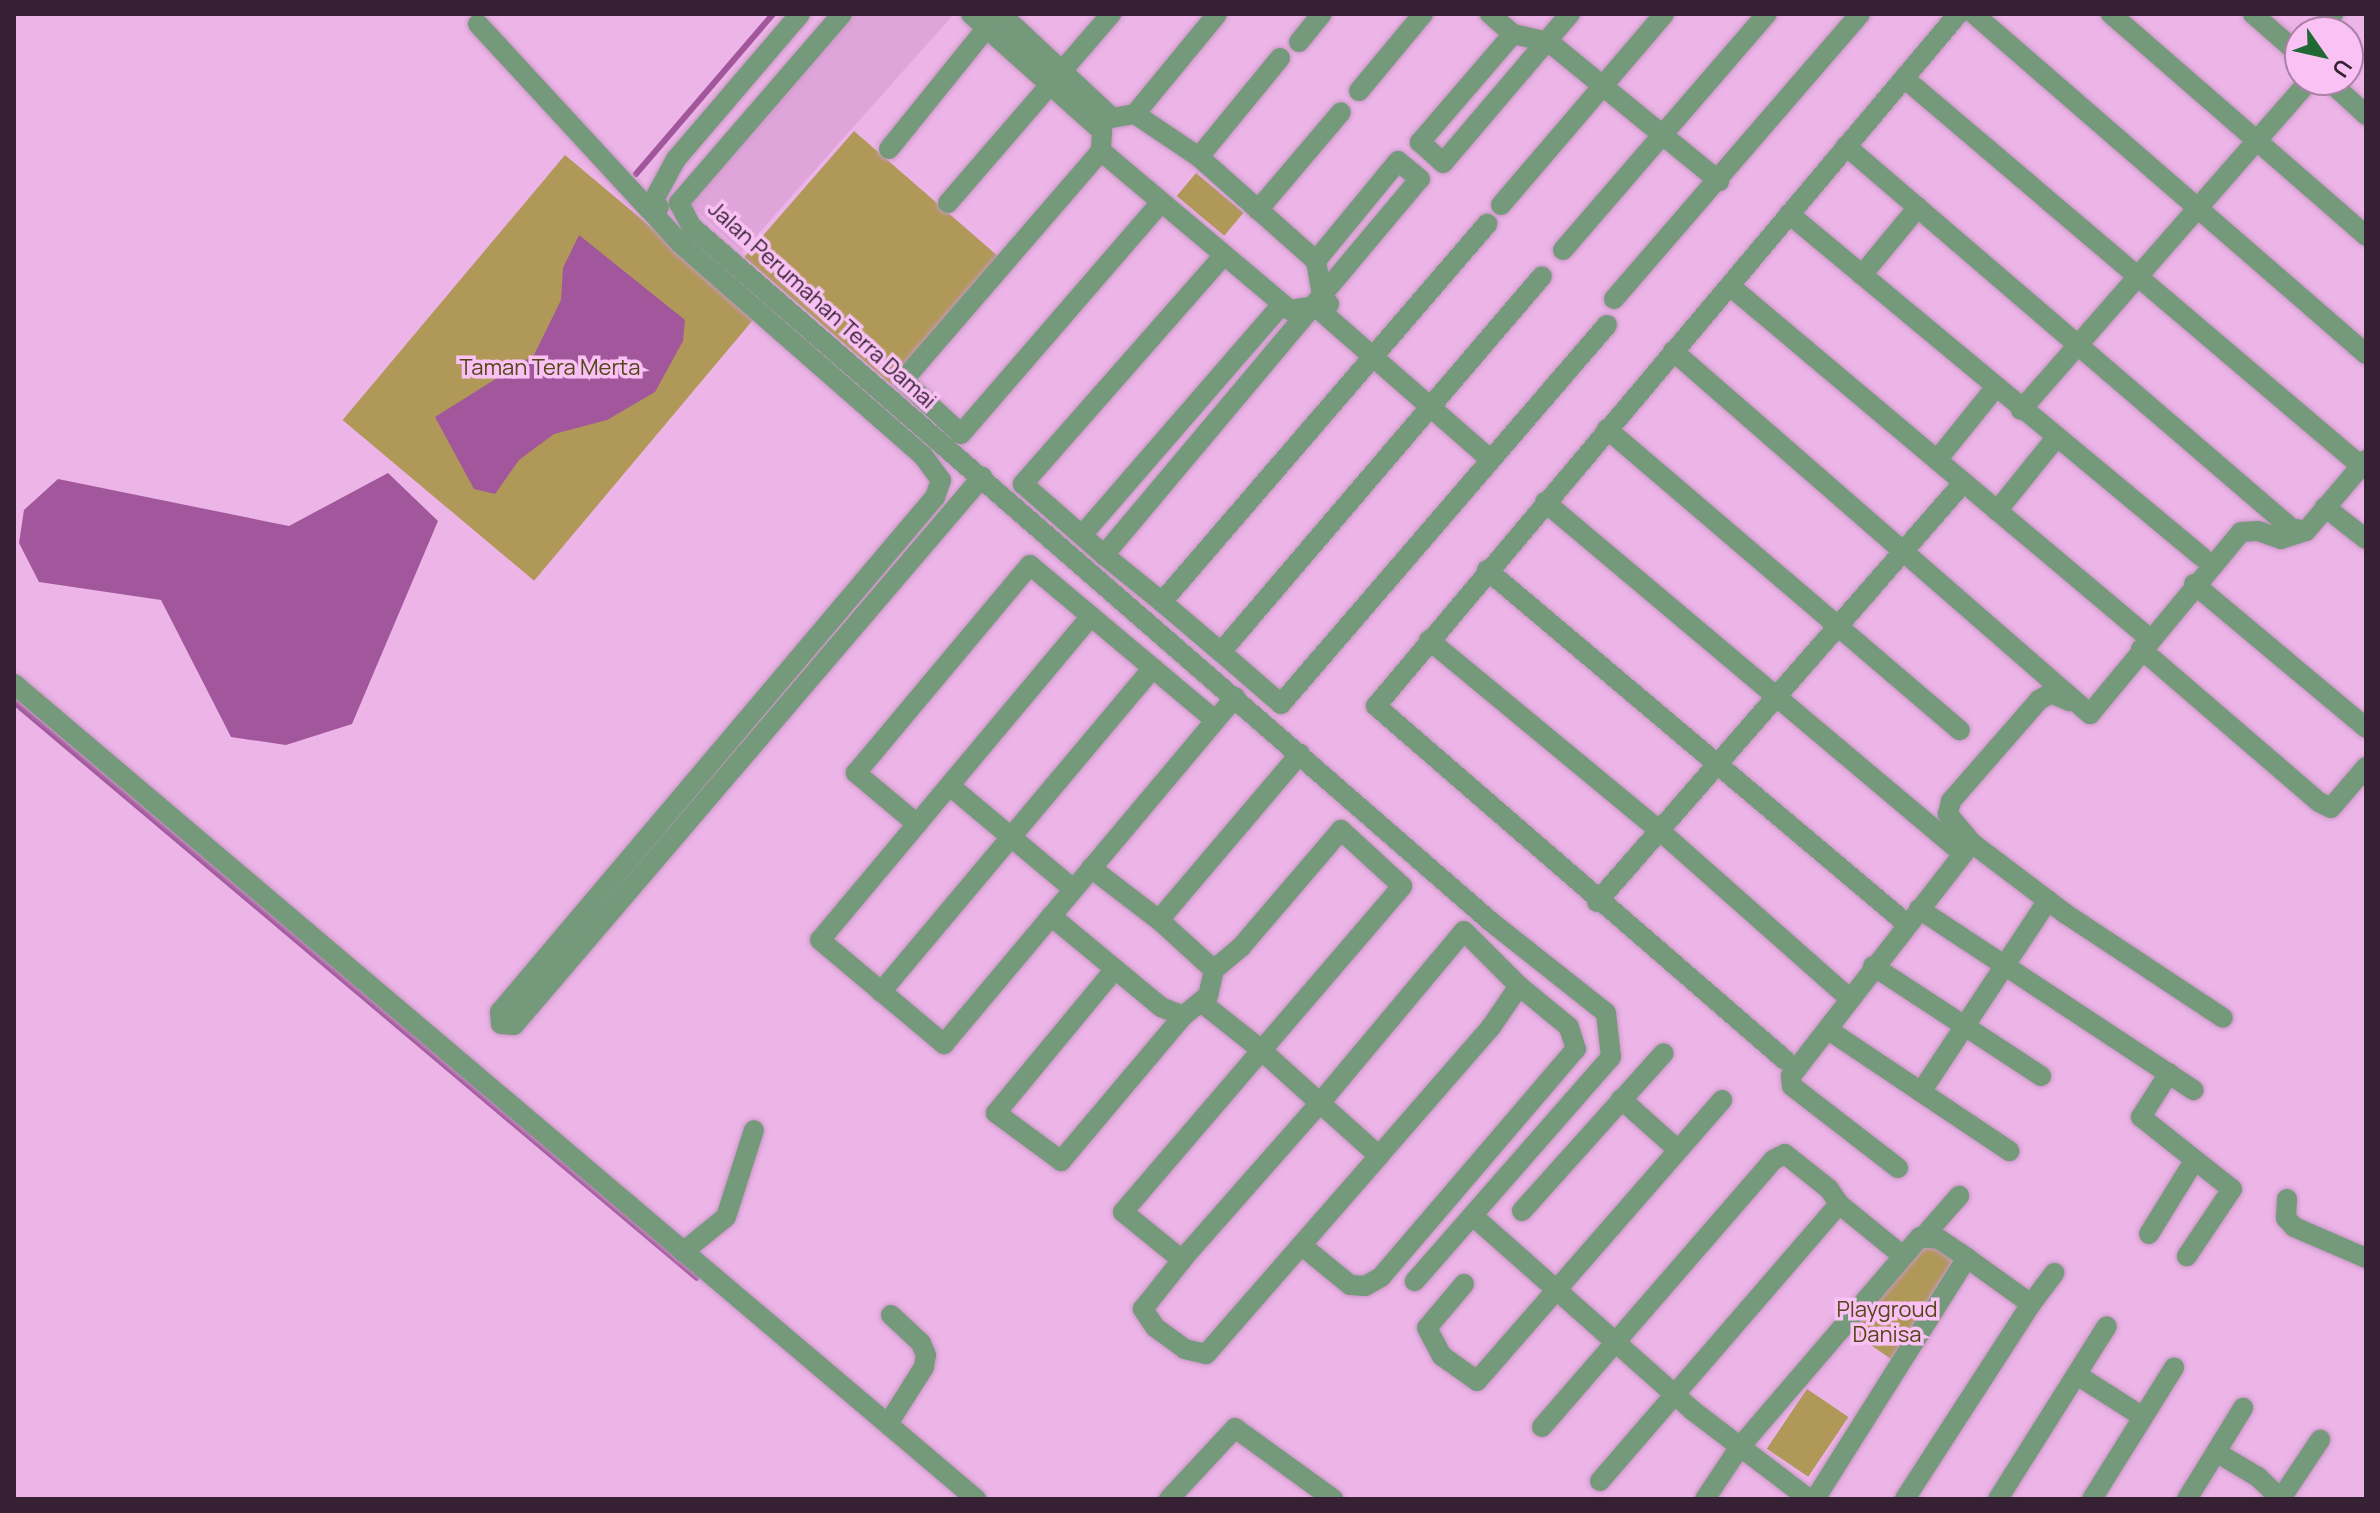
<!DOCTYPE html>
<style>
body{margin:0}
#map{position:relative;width:2380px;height:1513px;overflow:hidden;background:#ecb4e7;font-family:Manrope,sans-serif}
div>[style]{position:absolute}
.built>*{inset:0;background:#dfa5da}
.green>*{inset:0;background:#b09859;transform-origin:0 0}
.water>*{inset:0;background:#a2579d}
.stream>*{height:6px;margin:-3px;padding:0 3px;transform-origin:3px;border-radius:3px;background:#a2579d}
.roads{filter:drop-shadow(0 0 2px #c897c3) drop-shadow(0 0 2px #c897c3)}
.street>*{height:20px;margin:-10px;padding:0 10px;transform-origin:10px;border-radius:10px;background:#75997b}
span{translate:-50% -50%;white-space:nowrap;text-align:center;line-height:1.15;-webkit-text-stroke:7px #f9c1f4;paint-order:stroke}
.street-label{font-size:22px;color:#362134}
.park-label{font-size:22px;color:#554517}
.frame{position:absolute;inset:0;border:16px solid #362134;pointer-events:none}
.north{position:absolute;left:2284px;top:16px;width:80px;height:80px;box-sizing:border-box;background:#f9c1f4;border:2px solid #ab81a7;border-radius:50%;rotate:124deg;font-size:22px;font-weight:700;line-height:32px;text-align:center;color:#362134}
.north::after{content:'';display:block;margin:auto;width:28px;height:36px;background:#206834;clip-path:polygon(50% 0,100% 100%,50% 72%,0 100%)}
</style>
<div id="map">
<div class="built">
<div style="clip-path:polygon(855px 14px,954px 14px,742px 252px,689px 204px)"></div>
</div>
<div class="green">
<div style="left:854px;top:131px;width:195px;height:167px;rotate:41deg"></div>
<div style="left:565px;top:155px;width:250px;height:346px;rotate:40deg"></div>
<div style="left:1196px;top:173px;width:62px;height:30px;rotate:40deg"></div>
<div style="clip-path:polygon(1926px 1242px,1953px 1260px,1891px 1359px,1849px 1330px)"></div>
<div style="left:1807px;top:1389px;width:50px;height:72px;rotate:34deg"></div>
</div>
<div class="water">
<div style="clip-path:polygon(579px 235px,685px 320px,683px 341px,655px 392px,607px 420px,554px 434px,519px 460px,495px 494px,474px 489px,435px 417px,534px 355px,561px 300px,563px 268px)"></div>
<div style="clip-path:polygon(388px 473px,438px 521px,352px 724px,286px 745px,231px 737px,161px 600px,39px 582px,19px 543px,24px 510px,58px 479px,289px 526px)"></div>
</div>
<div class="stream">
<div style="left:636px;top:174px;width:211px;rotate:-49.4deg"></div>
<div style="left:14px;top:702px;width:893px;rotate:40.14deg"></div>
</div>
<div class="roads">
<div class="street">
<div style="left:800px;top:14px;width:191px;rotate:130.5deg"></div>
<div style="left:676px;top:159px;width:57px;rotate:118.4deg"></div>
<div style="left:649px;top:209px;width:47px;rotate:47.6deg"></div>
<div style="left:681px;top:244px;width:323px;rotate:41.2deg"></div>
<div style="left:924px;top:457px;width:29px;rotate:54deg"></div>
<div style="left:842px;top:14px;width:250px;rotate:130.8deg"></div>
<div style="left:679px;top:203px;width:27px;rotate:62deg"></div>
<div style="left:692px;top:227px;width:1058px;rotate:41.01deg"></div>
<div style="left:1490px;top:921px;width:148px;rotate:38.4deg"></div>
<div style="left:1606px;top:1013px;width:44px;rotate:83.5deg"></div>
<div style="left:1611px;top:1057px;width:298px;rotate:131.2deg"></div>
<div style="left:971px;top:14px;width:176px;rotate:41.8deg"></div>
<div style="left:1102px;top:131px;width:20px;rotate:93deg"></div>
<div style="left:1101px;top:151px;width:247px;rotate:40.1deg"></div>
<div style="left:1290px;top:310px;width:25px;rotate:-9deg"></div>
<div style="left:1315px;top:306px;width:232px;rotate:41.2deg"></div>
<div style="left:1001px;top:14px;width:152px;rotate:43.1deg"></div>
<div style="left:1112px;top:118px;width:23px;rotate:-10deg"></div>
<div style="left:1135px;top:114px;width:77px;rotate:33.9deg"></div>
<div style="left:1199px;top:157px;width:157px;rotate:41.6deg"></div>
<div style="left:1316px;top:261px;width:39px;rotate:80deg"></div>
<div style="left:1323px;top:299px;width:8px;rotate:40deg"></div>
<div style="left:1490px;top:14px;width:30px;rotate:41deg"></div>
<div style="left:1513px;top:34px;width:37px;rotate:13deg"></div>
<div style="left:1549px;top:42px;width:220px;rotate:39.3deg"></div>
<div style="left:1974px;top:14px;width:519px;rotate:40.94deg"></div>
<div style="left:2111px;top:14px;width:338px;rotate:41deg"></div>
<div style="left:2253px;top:14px;width:62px;rotate:41.1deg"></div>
<div style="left:478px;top:24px;width:252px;rotate:47.3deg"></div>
<div style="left:649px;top:209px;width:10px;rotate:-11deg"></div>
<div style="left:2319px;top:32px;width:23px;rotate:-52deg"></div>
<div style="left:1513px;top:34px;width:143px;rotate:130.7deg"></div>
<div style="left:1420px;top:142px;width:31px;rotate:42deg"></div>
<div style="left:1443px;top:163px;width:196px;rotate:-49.6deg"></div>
<div style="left:1299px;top:42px;width:36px;rotate:-51deg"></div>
<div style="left:1904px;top:78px;width:599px;rotate:40.33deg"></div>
<div style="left:2328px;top:80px;width:52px;rotate:42.6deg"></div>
<div style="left:1359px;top:91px;width:100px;rotate:-50.3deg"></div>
<div style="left:1135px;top:114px;width:129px;rotate:-50.6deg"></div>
<div style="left:1846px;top:146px;width:586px;rotate:40.64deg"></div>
<div style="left:2291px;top:528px;width:15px;rotate:11deg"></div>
<div style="left:2306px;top:531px;width:93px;rotate:-49.8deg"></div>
<div style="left:889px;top:149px;width:167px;rotate:-51.1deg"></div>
<div style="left:1101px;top:151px;width:303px;rotate:130.8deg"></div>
<div style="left:903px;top:380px;width:79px;rotate:43deg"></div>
<div style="left:961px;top:434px;width:306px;rotate:-49.2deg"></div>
<div style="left:1199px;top:157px;width:128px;rotate:-50.7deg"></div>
<div style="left:948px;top:203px;width:250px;rotate:-49.2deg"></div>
<div style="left:1501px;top:205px;width:251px;rotate:-49.5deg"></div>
<div style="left:1258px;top:210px;width:128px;rotate:-49.7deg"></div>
<div style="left:1789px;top:214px;width:537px;rotate:39.71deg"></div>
<div style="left:1563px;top:250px;width:312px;rotate:-49.2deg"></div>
<div style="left:1224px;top:255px;width:305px;rotate:131.3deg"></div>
<div style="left:1023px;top:484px;width:108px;rotate:41.2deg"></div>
<div style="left:1104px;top:555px;width:491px;rotate:-50deg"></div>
<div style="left:1420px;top:179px;width:28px;rotate:-141deg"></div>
<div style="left:1398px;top:161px;width:129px;rotate:129.4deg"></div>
<div style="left:1862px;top:275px;width:88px;rotate:-50.5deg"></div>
<div style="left:1730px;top:286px;width:539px;rotate:40.04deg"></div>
<div style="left:1614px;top:299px;width:376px;rotate:-49.2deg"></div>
<div style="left:1673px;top:351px;width:553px;rotate:41.04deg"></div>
<div style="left:2090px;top:714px;width:236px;rotate:-50.3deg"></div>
<div style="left:2241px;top:532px;width:17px;rotate:-3deg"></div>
<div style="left:2258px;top:531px;width:24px;rotate:19deg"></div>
<div style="left:2281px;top:539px;width:26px;rotate:-18deg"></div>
<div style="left:2021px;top:410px;width:439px;rotate:-48.8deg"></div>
<div style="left:1607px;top:429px;width:464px;rotate:40.5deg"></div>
<div style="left:1937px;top:460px;width:92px;rotate:-51.1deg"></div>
<div style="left:941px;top:480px;width:18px;rotate:109deg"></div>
<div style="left:935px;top:497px;width:674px;rotate:130.19deg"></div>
<div style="left:500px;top:1012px;width:12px;rotate:85deg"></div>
<div style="left:501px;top:1024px;width:13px;rotate:4deg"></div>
<div style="left:514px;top:1025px;width:721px;rotate:-49.5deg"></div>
<div style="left:1545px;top:502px;width:534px;rotate:40.07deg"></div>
<div style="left:2325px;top:507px;width:52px;rotate:38deg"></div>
<div style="left:1997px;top:511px;width:92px;rotate:-51.1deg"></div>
<div style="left:1083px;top:534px;width:304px;rotate:-49.1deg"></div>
<div style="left:1104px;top:555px;width:75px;rotate:39deg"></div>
<div style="left:1162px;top:602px;width:499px;rotate:-49.3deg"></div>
<div style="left:1487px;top:570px;width:549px;rotate:40.13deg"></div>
<div style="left:2194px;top:584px;width:224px;rotate:39.9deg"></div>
<div style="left:1162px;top:602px;width:77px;rotate:40.3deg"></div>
<div style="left:1221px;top:652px;width:494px;rotate:-49.5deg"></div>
<div style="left:1091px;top:616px;width:422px;rotate:129.9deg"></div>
<div style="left:820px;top:940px;width:162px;rotate:40deg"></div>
<div style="left:944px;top:1044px;width:453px;rotate:-50deg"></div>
<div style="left:1429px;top:640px;width:298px;rotate:39.6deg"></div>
<div style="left:1659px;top:830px;width:244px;rotate:41.5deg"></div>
<div style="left:2141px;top:649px;width:235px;rotate:40.7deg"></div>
<div style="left:2319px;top:802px;width:13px;rotate:27deg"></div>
<div style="left:2331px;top:808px;width:54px;rotate:-49.5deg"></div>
<div style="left:1221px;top:652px;width:79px;rotate:40.9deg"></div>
<div style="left:1281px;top:704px;width:500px;rotate:-49.3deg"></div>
<div style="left:14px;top:684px;width:1261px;rotate:40.27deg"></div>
<div style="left:950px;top:786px;width:160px;rotate:39.9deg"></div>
<div style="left:917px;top:824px;width:80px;rotate:-140.1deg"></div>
<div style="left:856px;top:773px;width:271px;rotate:-50.1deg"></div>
<div style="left:1030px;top:565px;width:241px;rotate:40deg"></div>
<div style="left:1972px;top:843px;width:118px;rotate:37.1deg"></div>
<div style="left:2066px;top:914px;width:188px;rotate:33.5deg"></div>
<div style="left:1091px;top:868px;width:86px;rotate:37.4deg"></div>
<div style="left:1159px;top:920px;width:218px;rotate:-49.7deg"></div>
<div style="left:1597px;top:902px;width:556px;rotate:-48.86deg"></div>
<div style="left:1919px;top:909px;width:329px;rotate:33.4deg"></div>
<div style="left:1051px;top:916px;width:143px;rotate:39.6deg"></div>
<div style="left:1161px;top:1007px;width:24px;rotate:22deg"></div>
<div style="left:1183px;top:1016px;width:32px;rotate:-39deg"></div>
<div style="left:1208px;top:996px;width:27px;rotate:-77deg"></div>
<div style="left:1214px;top:970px;width:74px;rotate:-137.7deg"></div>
<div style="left:1873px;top:966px;width:201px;rotate:33.2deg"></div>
<div style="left:1115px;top:969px;width:187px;rotate:129.6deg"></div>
<div style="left:996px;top:1113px;width:81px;rotate:36.4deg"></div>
<div style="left:1061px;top:1161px;width:189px;rotate:-49.9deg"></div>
<div style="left:881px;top:992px;width:423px;rotate:-50deg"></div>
<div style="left:1201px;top:1002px;width:75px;rotate:38.5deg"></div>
<div style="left:1260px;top:1049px;width:81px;rotate:42deg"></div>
<div style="left:1320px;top:1103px;width:79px;rotate:41.9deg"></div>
<div style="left:1379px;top:1156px;width:263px;rotate:131.1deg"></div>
<div style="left:1206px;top:1354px;width:22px;rotate:-167deg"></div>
<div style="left:1185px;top:1349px;width:37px;rotate:-144deg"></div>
<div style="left:1155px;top:1327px;width:22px;rotate:-124deg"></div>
<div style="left:1143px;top:1309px;width:69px;rotate:-51.5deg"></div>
<div style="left:1186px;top:1255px;width:203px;rotate:-48.6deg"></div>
<div style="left:1320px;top:1103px;width:224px;rotate:-50.1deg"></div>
<div style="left:1464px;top:931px;width:78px;rotate:45deg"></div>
<div style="left:1519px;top:986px;width:50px;rotate:124.3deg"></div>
<div style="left:1491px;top:1027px;width:171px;rotate:131deg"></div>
<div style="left:1830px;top:1031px;width:216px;rotate:33.8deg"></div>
<div style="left:1785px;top:1060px;width:541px;rotate:-139.12deg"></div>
<div style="left:1376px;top:706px;width:904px;rotate:-49.93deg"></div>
<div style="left:2169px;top:1073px;width:52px;rotate:122.5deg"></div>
<div style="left:2141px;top:1117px;width:116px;rotate:38.4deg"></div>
<div style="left:2232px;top:1189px;width:81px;rotate:123.9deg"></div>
<div style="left:1921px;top:1092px;width:230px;rotate:-56.5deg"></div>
<div style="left:1621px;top:1099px;width:76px;rotate:41.8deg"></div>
<div style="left:1898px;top:1168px;width:134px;rotate:-142.3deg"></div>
<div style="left:1792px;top:1086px;width:10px;rotate:-96deg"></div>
<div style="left:1791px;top:1076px;width:295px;rotate:-52.2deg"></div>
<div style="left:1972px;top:843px;width:38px;rotate:-130deg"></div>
<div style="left:1948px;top:814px;width:13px;rotate:-77deg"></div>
<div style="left:1951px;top:801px;width:134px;rotate:-48.9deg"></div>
<div style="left:2039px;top:700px;width:14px;rotate:-30deg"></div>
<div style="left:2051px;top:693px;width:20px;rotate:24deg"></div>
<div style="left:2287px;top:1199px;width:19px;rotate:93deg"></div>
<div style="left:2286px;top:1218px;width:12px;rotate:48deg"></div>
<div style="left:2294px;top:1227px;width:78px;rotate:23.3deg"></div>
<div style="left:1522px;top:1211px;width:212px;rotate:-48.1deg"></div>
<div style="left:1473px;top:1216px;width:293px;rotate:41.5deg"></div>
<div style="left:1692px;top:1410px;width:147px;rotate:37.3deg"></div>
<div style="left:2149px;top:1234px;width:86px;rotate:-58.3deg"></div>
<div style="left:1923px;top:1237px;width:55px;rotate:-48.7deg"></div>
<div style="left:1301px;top:1245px;width:63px;rotate:39.2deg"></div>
<div style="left:1350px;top:1285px;width:15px;rotate:4deg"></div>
<div style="left:1365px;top:1286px;width:18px;rotate:-29deg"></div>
<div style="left:1381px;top:1277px;width:300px;rotate:-49.5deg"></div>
<div style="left:1576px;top:1049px;width:23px;rotate:-108deg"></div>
<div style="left:1569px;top:1027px;width:65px;rotate:-140.6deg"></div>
<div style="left:683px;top:1252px;width:55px;rotate:-39.1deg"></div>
<div style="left:726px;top:1217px;width:91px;rotate:-72.2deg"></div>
<div style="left:1182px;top:1260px;width:76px;rotate:-140.9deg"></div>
<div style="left:1123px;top:1212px;width:429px;rotate:-49.4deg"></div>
<div style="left:1402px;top:886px;width:83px;rotate:-137.4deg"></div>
<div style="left:1341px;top:830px;width:154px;rotate:130.5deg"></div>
<div style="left:1241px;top:947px;width:35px;rotate:140deg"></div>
<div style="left:1464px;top:1284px;width:57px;rotate:130.1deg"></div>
<div style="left:1427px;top:1328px;width:32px;rotate:62deg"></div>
<div style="left:1442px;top:1356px;width:43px;rotate:35.5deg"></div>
<div style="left:1477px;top:1381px;width:373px;rotate:-48.9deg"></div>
<div style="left:2031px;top:1304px;width:39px;rotate:-53deg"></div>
<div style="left:2077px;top:1375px;width:78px;rotate:32.5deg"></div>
<div style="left:888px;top:1424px;width:67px;rotate:-57.7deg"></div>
<div style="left:924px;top:1367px;width:12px;rotate:-81deg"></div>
<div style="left:926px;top:1355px;width:13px;rotate:-113deg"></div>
<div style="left:921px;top:1343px;width:41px;rotate:-137deg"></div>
<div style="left:1542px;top:1427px;width:353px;rotate:-49.1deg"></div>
<div style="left:1773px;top:1160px;width:13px;rotate:-27deg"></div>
<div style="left:1785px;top:1154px;width:56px;rotate:38.5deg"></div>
<div style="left:1829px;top:1189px;width:18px;rotate:56deg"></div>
<div style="left:2216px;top:1452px;width:52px;rotate:-58.5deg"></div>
<div style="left:1600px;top:1481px;width:366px;rotate:-49.2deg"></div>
<div style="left:1839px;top:1204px;width:82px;rotate:39.1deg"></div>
<div style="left:2282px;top:1497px;width:69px;rotate:-56.3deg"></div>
<div style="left:1169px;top:1499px;width:97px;rotate:-47.1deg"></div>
<div style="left:1235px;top:1428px;width:121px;rotate:35.9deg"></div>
<div style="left:1705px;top:1499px;width:61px;rotate:-56.3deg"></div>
<div style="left:1739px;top:1448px;width:278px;rotate:-49.4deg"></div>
<div style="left:1920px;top:1237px;width:19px;rotate:6deg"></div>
<div style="left:1939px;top:1239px;width:34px;rotate:34deg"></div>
<div style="left:1815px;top:1499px;width:285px;rotate:-57.8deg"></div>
<div style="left:1967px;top:1258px;width:79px;rotate:35.7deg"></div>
<div style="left:2031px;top:1304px;width:232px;rotate:122.9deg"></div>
<div style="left:1998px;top:1499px;width:204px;rotate:-57.8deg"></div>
<div style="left:2092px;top:1499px;width:155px;rotate:-58deg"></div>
<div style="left:2187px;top:1499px;width:55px;rotate:-58.3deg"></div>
<div style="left:2216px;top:1452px;width:49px;rotate:30.8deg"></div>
<div style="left:2258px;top:1477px;width:32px;rotate:44deg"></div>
</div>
</div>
<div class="street-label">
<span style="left:822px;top:305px;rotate:42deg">Jalan Perumahan Terra Damai</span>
</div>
<div class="park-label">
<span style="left:550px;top:368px">Taman Tera Merta</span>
<span style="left:1887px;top:1322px">Playgroud<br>Danisa</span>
</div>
<div class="frame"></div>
<div class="north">U</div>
</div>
